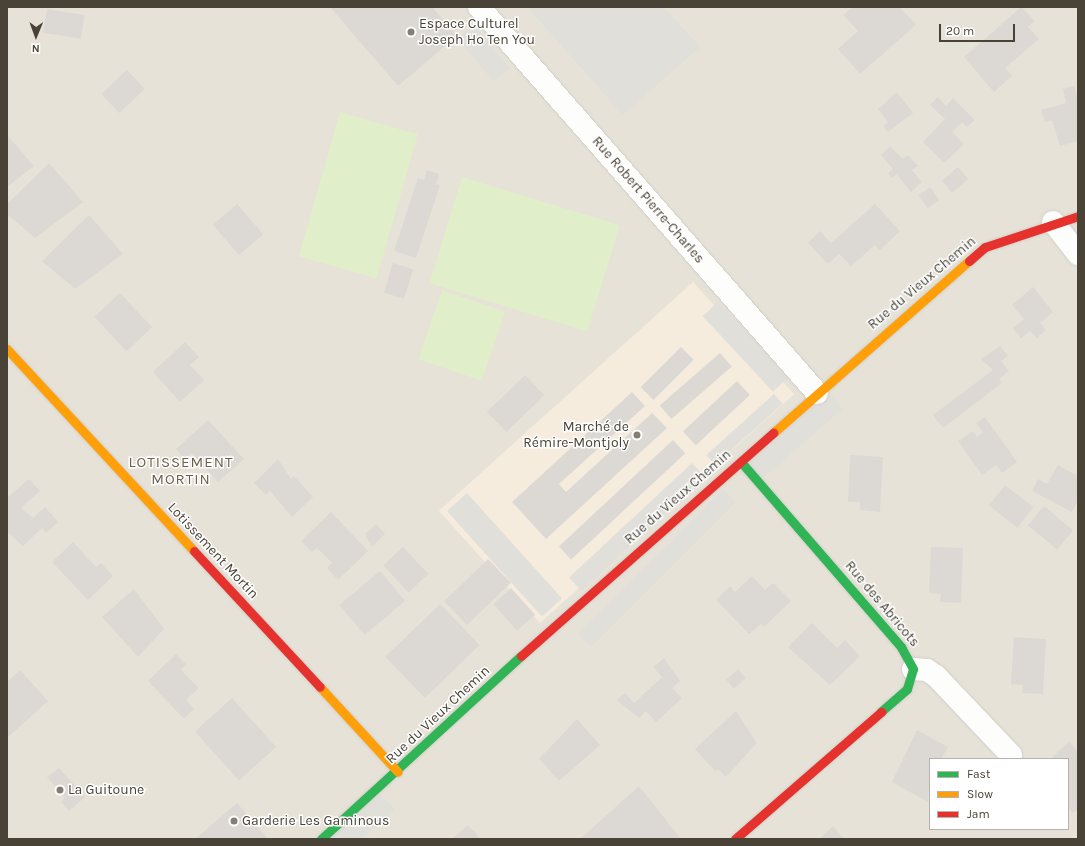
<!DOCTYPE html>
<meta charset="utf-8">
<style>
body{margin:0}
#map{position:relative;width:1085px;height:846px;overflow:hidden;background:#f2f0eb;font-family:Karla,sans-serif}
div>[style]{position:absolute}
.residential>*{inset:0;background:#e6e2d8}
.commercial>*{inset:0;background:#f5ecdd;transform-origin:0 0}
.green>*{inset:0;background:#e0eec9;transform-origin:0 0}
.parking>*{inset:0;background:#e1dfda;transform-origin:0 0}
.building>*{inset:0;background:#dcd9d4;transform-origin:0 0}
.roads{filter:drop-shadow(0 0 1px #d0cec8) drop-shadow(0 0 1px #d0cec8)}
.street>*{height:22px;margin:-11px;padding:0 11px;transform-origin:11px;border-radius:11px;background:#fdfdfc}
.fast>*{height:9px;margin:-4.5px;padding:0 4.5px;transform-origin:4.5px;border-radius:4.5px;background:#30b455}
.slow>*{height:9px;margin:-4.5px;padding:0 4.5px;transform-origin:4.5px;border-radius:4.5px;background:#ff9f0a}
.jam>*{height:9px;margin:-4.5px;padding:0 4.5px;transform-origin:4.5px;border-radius:4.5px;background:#e5322d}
.dots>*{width:11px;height:11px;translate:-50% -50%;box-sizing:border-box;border:2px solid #fff;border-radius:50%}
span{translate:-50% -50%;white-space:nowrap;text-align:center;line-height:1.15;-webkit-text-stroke:3px #fff;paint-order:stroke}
.poi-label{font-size:14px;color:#494236}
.left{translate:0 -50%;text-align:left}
.right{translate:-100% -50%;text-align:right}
.street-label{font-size:14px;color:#494236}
.neighbourhood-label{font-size:15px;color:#6d604c;letter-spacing:1px}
.frame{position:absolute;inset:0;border:8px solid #494236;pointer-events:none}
.legend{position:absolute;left:929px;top:758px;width:140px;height:72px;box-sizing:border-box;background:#fff;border:1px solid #b6b3af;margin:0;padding:5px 7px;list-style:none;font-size:12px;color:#494236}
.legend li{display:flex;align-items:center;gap:8px;height:20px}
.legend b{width:20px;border:1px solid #b6b3af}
.north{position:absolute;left:16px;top:16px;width:40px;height:40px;-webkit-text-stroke:3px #fff;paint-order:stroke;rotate:181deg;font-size:11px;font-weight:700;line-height:16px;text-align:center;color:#494236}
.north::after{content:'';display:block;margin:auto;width:14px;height:18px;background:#494236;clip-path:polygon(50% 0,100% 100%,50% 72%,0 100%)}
.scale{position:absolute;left:939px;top:24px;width:76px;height:18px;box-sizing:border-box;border:2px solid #494236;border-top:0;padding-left:5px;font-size:12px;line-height:14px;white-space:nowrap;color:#494236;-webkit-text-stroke:3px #fff;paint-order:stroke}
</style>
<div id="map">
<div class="residential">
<div style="clip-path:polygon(evenodd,7px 7px,1078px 7px,1078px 839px,7px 839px,7px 7px,930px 759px,1068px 759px,1068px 829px,930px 829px,930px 759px)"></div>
</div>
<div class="commercial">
<div style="left:693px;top:282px;width:151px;height:342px;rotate:48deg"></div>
</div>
<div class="green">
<div style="left:340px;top:112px;width:81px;height:150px;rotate:16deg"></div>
<div style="left:462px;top:177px;width:165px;height:111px;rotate:17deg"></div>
<div style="left:442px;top:290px;width:67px;height:73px;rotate:19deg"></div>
</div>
<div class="parking">
<div style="clip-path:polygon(532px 7px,664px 7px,700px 47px,623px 115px,529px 9px)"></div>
<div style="left:474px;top:25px;width:56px;height:21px;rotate:50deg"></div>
<div style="left:718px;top:302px;width:103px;height:21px;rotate:47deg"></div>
<div style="left:829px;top:393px;width:21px;height:113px;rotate:49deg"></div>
<div style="left:774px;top:394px;width:13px;height:91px;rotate:48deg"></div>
<div style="left:692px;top:463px;width:18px;height:168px;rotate:47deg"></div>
<div style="left:723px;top:489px;width:18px;height:205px;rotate:45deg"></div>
<div style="left:467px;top:493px;width:142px;height:27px;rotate:48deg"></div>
<div style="clip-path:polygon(380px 794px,395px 809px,362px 839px,330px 839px)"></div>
</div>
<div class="building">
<div style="clip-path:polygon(330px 7px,432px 7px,457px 36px,398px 86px)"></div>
<div style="clip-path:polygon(853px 7px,900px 7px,916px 25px,860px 74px,838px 49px,858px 31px,843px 15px)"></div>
<div style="clip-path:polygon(1021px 7px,1035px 21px,1028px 27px,1039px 39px,1005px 68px,1012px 76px,994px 92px,964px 57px)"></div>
<div style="left:47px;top:9px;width:38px;height:24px;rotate:9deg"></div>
<div style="left:127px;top:70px;width:26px;height:35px;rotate:47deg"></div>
<div style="clip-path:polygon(1074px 86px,1078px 100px,1078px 141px,1060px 146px,1052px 120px,1045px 122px,1041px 110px,1066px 103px,1063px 89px)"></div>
<div style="clip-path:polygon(897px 92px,913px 113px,888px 132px,883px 126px,888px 122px,878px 109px)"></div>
<div style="clip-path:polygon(938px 97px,946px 106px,953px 98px,975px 120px,967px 127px,962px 122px,952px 132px,964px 144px,944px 163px,923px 142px,945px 119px,930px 105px)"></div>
<div style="clip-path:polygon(7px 135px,34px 166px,7px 187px)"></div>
<div style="clip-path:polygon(890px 146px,903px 159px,908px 155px,918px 166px,912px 170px,922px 182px,911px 192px,896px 174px,892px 178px,888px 173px,893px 169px,881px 155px)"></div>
<div style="clip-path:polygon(49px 163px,83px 202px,35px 238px,7px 214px,7px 204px)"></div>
<div style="left:958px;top:167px;width:16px;height:21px;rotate:50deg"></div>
<div style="clip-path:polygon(427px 170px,439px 174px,436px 184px,440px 185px,416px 258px,394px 251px,418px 178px,424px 180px)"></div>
<div style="left:930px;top:187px;width:16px;height:14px;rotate:55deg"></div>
<div style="left:237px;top:204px;width:40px;height:32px;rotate:49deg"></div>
<div style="clip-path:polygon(875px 204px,900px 231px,880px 250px,875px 245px,851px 266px,839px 254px,828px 264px,808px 243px,820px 231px,831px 243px)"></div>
<div style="clip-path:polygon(89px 215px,123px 254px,75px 289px,42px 261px)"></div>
<div style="left:393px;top:263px;width:21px;height:31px;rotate:17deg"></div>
<div style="clip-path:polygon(1033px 287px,1053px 312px,1040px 323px,1046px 330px,1037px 338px,1030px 331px,1021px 338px,1013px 328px,1024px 319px,1012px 305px)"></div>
<div style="left:120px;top:293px;width:47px;height:35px;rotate:47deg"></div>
<div style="clip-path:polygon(185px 342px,199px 357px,190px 365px,204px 380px,180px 402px,153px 372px)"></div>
<div style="clip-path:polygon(1000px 346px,1008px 356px,1001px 361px,1009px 371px,999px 379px,1002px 383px,943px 428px,933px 415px,993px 370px,981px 359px)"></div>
<div style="left:681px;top:347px;width:18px;height:57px;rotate:45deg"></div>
<div style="left:720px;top:353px;width:18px;height:80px;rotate:49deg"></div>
<div style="left:525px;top:375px;width:28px;height:53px;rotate:46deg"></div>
<div style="left:737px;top:381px;width:19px;height:74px;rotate:47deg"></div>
<div style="clip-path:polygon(632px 392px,645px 406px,559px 484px,566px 492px,652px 413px,667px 428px,546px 539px,512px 502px)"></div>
<div style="clip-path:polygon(985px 417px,1017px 462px,1002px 473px,996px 465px,982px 475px,958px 441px,973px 431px,977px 437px,983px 432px,976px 423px)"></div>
<div style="clip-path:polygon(208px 420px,244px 459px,218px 482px,192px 453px,185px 459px,176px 449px)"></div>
<div style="left:673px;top:440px;width:18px;height:156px;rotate:47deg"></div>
<div style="clip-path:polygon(850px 455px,883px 457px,880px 512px,860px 510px,860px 502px,848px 502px)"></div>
<div style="clip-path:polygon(278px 459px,291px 479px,294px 476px,313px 497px,292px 517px,270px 491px,266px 495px,254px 483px)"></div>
<div style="clip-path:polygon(1058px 465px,1078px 476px,1078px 500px,1072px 512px,1032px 491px,1038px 479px,1047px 484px)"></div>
<div style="clip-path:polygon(29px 479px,40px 491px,21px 508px,33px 518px,45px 507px,58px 522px,46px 533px,42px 528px,23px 546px,7px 532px,7px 498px)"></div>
<div style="left:1005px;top:485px;width:36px;height:26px;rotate:38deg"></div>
<div style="left:1044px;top:506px;width:38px;height:25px;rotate:40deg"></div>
<div style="clip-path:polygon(331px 512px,368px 551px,338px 580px,327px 568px,332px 563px,317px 548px,312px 552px,301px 541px)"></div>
<div style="clip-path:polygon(376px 524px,385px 534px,372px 547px,365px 534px)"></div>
<div style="clip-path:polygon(73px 542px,96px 567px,101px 563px,113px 576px,88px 600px,52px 562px)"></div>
<div style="left:403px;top:547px;width:37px;height:27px;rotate:47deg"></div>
<div style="clip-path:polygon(931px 547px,963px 548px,961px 603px,940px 602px,941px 594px,929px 593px)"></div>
<div style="left:488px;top:559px;width:33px;height:61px;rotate:46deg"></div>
<div style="left:380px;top:571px;width:39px;height:53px;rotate:50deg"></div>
<div style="clip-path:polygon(752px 576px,765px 590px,773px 583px,791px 601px,764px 627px,761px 624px,749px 634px,716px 600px,730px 586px,735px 592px)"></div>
<div style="left:511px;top:588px;width:36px;height:24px;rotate:48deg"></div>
<div style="clip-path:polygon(134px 589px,164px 629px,138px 657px,102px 617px)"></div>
<div style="left:440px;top:604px;width:57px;height:76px;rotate:46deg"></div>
<div style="clip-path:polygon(812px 623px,837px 648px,845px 640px,860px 656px,830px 685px,788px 647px)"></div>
<div style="clip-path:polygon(1014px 637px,1046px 639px,1043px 694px,1022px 693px,1023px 685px,1011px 684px)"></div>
<div style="clip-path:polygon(176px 654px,186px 664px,181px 670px,199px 688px,186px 700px,194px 709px,184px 719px,148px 681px)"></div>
<div style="clip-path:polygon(664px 658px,680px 681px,672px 688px,682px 698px,656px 722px,646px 711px,639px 718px,617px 700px,625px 693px,634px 703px,662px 677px,653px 667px)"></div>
<div style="left:738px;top:669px;width:12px;height:16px;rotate:48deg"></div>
<div style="clip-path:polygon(20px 670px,48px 701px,7px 738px,7px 682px)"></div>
<div style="left:232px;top:698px;width:66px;height:50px;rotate:48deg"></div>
<div style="clip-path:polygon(736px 711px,757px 743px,726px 777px,718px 769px,716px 772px,695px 749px)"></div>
<div style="clip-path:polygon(577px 719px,600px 745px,559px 781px,539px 759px)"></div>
<div style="clip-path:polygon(917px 730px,948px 747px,941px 759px,930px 759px,928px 802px,892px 782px)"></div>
<div style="clip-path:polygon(1069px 742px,1078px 751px,1078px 809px,1073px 813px,1068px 808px,1068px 759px,1050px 759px)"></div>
<div style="clip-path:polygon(59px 768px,85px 797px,69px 811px,61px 802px,65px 798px,47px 777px)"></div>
<div style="clip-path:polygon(639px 786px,681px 839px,580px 839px)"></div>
<div style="clip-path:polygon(237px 803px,268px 839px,195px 839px)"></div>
<div style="clip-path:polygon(468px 825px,481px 839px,452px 839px)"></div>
<div style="clip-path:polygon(833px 826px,844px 839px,819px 839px)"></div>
</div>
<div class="roads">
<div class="street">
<div style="left:479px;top:7px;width:513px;rotate:48.79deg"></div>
<div style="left:1053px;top:222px;width:41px;rotate:52deg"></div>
<div style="left:913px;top:669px;width:14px;rotate:4deg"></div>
<div style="left:927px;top:670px;width:11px;rotate:34deg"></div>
<div style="left:936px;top:676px;width:109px;rotate:46.5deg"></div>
</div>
<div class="fast">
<div style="left:741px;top:462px;width:245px;rotate:49.1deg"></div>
<div style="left:901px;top:647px;width:25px;rotate:61deg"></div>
<div style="left:913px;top:669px;width:21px;rotate:107deg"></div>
<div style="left:907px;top:689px;width:35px;rotate:139deg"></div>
<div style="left:321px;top:839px;width:271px;rotate:-42.5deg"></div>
</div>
<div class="slow">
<div style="left:7px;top:349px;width:275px;rotate:47.2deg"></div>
<div style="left:773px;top:433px;width:261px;rotate:-41.3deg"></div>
<div style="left:320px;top:687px;width:115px;rotate:47.5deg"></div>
</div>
<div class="jam">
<div style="left:969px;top:261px;width:21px;rotate:-41deg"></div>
<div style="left:985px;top:247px;width:98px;rotate:-18.4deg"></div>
<div style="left:194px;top:551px;width:185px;rotate:47.2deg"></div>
<div style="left:521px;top:656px;width:337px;rotate:-41.5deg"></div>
<div style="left:735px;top:839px;width:194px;rotate:-41deg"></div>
</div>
</div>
<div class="dots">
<div style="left:411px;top:32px;background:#847f75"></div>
<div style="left:637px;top:435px;background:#847f75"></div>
<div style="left:60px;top:790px;background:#847f75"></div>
<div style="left:234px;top:821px;background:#847f75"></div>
</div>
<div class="poi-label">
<span class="left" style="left:419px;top:32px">Espace Culturel<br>Joseph Ho Ten You</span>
<span class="right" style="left:629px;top:435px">Marché de<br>Rémire-Montjoly</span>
<span class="left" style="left:68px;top:790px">La Guitoune</span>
<span class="left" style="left:242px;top:821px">Garderie Les Gaminous</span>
</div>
<div class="street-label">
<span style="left:648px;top:200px;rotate:49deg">Rue Robert Pierre-Charles</span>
<span style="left:922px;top:283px;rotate:-40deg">Rue du Vieux Chemin</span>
<span style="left:678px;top:497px;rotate:-41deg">Rue du Vieux Chemin</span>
<span style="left:213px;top:551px;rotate:47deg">Lotissement Mortin</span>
<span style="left:882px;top:604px;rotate:50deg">Rue des Abricots</span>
<span style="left:438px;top:715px;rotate:-43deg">Rue du Vieux Chemin</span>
</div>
<div class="neighbourhood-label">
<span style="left:181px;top:471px">LOTISSEMENT<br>MORTIN</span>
</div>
<div class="frame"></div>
<ul class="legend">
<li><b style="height:5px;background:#30b455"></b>Fast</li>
<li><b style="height:5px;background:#ff9f0a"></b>Slow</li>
<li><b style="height:5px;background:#e5322d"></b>Jam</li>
</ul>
<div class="north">N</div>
<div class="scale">20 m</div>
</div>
